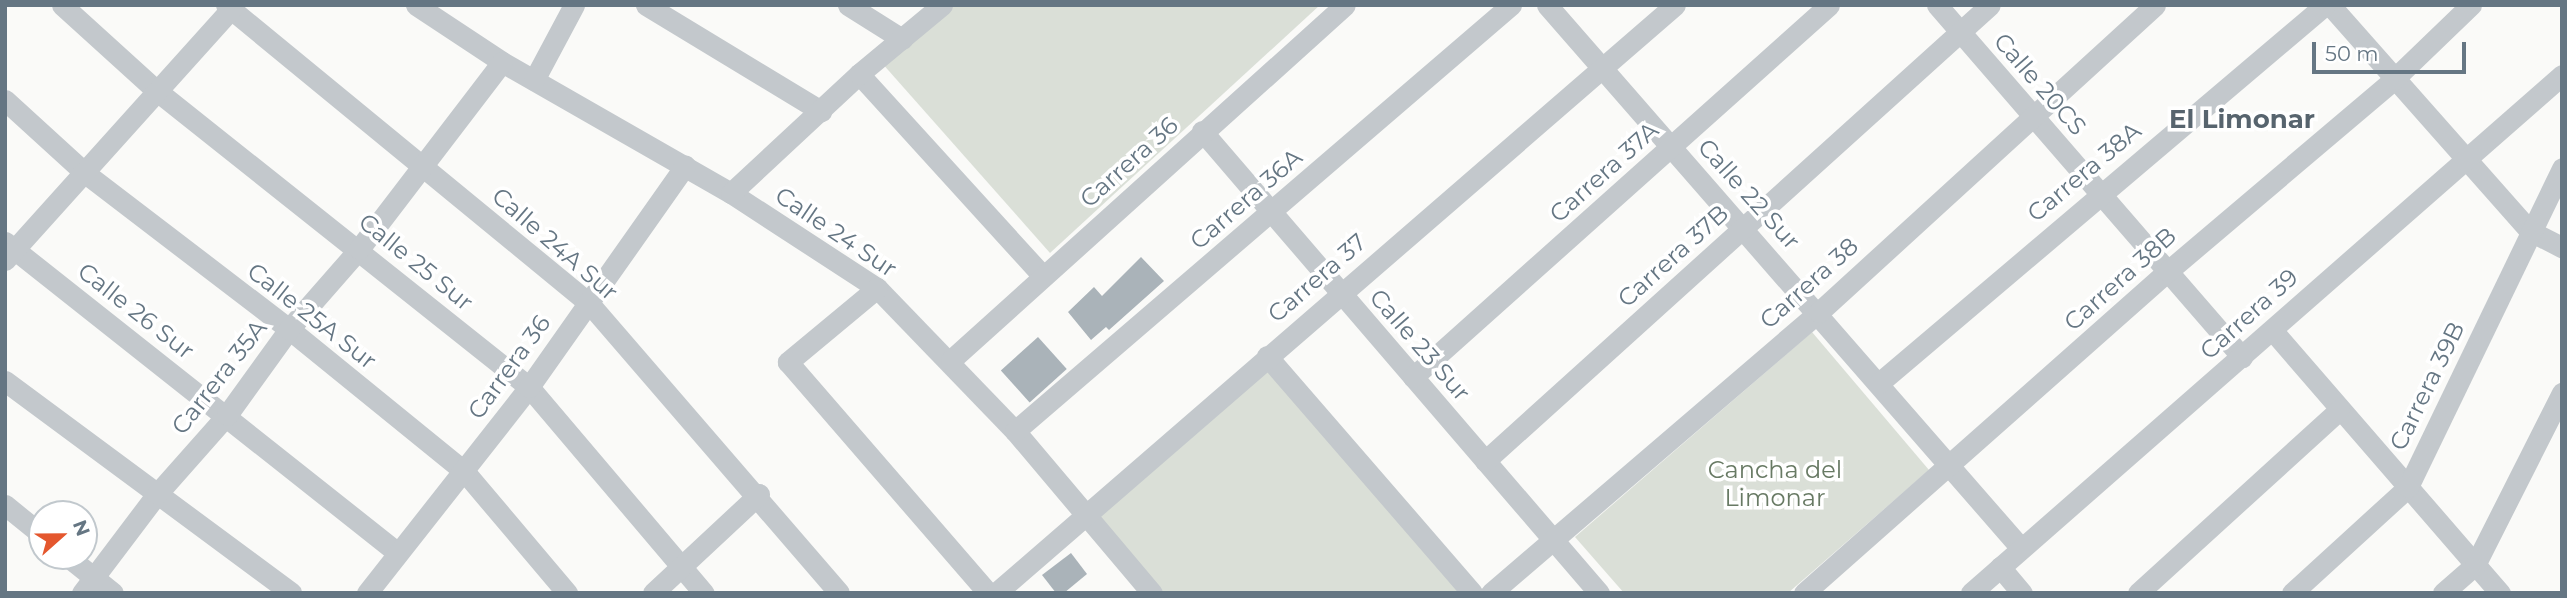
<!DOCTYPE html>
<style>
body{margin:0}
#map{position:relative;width:2567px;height:598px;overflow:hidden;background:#fafaf8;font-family:Montserrat,sans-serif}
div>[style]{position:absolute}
.green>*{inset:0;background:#dadfd7}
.building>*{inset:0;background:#aab3b9;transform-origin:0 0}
.minor>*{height:21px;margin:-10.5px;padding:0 10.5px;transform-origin:10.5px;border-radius:10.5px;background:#c3c8cc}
span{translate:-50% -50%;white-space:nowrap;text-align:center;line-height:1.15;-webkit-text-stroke:7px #fff;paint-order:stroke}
.street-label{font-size:24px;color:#657683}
.park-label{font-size:24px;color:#687a64}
.neighbourhood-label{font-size:26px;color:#57646e;font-weight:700}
.frame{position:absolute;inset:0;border:7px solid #657683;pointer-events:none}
.north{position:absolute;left:28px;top:500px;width:70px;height:70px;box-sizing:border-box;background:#fff;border:2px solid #c1c8cd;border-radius:50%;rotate:69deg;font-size:19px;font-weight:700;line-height:28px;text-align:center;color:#657683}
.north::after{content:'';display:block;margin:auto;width:24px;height:32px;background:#e4572e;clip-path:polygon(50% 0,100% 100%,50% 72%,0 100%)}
.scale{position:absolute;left:2312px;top:42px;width:154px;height:32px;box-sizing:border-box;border:4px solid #657683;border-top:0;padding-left:9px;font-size:21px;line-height:24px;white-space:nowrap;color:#657683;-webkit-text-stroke:5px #fff;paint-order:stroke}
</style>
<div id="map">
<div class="green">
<div style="clip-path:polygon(947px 5px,1320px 5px,1050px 253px,881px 62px)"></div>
<div style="clip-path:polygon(1812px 332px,1929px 470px,1788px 593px,1624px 593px,1575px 537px)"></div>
<div style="clip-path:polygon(1268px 367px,1464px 593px,1161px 593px,1094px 518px)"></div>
</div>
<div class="building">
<div style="clip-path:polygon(1141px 257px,1164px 281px,1109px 330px,1106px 327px,1091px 340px,1068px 312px,1094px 287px,1102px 296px)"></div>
<div style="left:1038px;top:337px;width:43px;height:50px;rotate:48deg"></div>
<div style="clip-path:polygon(1071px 553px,1087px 574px,1064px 593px,1056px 593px,1042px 575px)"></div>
</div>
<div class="minor">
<div style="left:62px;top:5px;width:128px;rotate:42.2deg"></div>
<div style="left:157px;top:91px;width:475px;rotate:38.5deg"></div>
<div style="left:529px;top:387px;width:270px;rotate:49.7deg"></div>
<div style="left:226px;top:5px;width:468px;rotate:39.4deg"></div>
<div style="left:588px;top:302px;width:384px;rotate:49.2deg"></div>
<div style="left:416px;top:5px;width:103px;rotate:33.5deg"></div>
<div style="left:502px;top:62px;width:264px;rotate:29.8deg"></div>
<div style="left:731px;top:193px;width:174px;rotate:33.1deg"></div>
<div style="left:877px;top:288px;width:199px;rotate:46deg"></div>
<div style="left:1015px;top:431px;width:212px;rotate:49.8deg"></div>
<div style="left:646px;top:5px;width:205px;rotate:31.2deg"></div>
<div style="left:848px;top:5px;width:64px;rotate:32.2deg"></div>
<div style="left:1547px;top:5px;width:719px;rotate:48.89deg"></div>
<div style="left:1937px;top:5px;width:466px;rotate:49.1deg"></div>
<div style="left:2330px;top:5px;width:302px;rotate:48.5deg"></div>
<div style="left:2530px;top:231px;width:36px;rotate:27deg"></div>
<div style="left:859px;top:74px;width:273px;rotate:47.7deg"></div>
<div style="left:534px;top:80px;width:85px;rotate:-61.9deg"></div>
<div style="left:5px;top:100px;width:108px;rotate:42.4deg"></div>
<div style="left:85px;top:173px;width:257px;rotate:37.4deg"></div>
<div style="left:289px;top:329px;width:225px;rotate:39.1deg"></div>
<div style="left:464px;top:471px;width:160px;rotate:49.8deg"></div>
<div style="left:1202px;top:131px;width:609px;rotate:49.33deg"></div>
<div style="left:731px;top:193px;width:175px;rotate:-42.9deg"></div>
<div style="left:859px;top:74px;width:108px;rotate:-39.7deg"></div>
<div style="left:5px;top:242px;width:501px;rotate:38.36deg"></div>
<div style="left:5px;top:260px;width:338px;rotate:-48deg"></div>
<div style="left:877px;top:288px;width:116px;rotate:140.3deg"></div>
<div style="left:788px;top:362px;width:306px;rotate:49.1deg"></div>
<div style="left:2273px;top:331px;width:347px;rotate:49.1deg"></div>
<div style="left:1267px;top:356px;width:313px;rotate:49.1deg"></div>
<div style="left:951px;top:360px;width:530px;rotate:-42.02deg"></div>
<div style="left:1413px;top:377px;width:558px;rotate:-41.8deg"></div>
<div style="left:5px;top:381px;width:356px;rotate:36.5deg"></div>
<div style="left:1879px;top:383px;width:585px;rotate:-40.28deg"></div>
<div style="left:1015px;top:431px;width:654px;rotate:-40.66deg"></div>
<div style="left:1485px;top:461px;width:680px;rotate:-42.08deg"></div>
<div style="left:5px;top:505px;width:48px;rotate:39deg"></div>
<div style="left:67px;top:556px;width:59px;rotate:38.8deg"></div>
<div style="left:2000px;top:567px;width:34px;rotate:50deg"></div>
<div style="left:82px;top:593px;width:124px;rotate:-52.9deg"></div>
<div style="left:157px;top:494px;width:106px;rotate:-48.5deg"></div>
<div style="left:227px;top:415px;width:106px;rotate:-54.2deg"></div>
<div style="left:289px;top:329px;width:106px;rotate:-48.8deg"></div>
<div style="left:359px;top:249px;width:235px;rotate:-52.6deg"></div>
<div style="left:367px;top:593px;width:262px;rotate:-51.8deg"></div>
<div style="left:529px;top:387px;width:271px;rotate:-54.8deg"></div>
<div style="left:653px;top:593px;width:145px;rotate:-43deg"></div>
<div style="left:996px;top:593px;width:898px;rotate:-40.89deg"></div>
<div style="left:1491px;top:593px;width:432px;rotate:-40.6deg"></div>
<div style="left:1819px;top:312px;width:455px;rotate:-42.4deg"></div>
<div style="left:1804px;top:593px;width:486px;rotate:-41.5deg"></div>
<div style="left:2168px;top:271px;width:297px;rotate:-40.3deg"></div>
<div style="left:2394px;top:79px;width:107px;rotate:-43.9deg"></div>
<div style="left:1971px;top:593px;width:786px;rotate:-41.23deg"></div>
<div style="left:2138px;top:593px;width:272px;rotate:-42.3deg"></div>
<div style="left:2292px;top:593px;width:157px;rotate:-42.4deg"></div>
<div style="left:2408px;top:487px;width:354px;rotate:-64.2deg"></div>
<div style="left:2443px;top:593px;width:43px;rotate:-41.2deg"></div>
<div style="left:2475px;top:565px;width:193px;rotate:-63.2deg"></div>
</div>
<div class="street-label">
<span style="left:2040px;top:84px;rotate:49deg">Calle 20CS</span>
<span style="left:1129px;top:162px;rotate:-42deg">Carrera 36</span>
<span style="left:1604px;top:172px;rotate:-42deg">Carrera 37A</span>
<span style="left:2084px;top:172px;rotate:-40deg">Carrera 38A</span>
<span style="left:1749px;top:194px;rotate:48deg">Calle 22 Sur</span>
<span style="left:1246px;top:199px;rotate:-41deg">Carrera 36A</span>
<span style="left:836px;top:232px;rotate:34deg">Calle 24 Sur</span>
<span style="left:555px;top:244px;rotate:41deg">Calle 24A Sur</span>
<span style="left:1673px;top:256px;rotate:-42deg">Carrera 37B</span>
<span style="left:416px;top:262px;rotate:39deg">Calle 25 Sur</span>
<span style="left:1317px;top:278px;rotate:-41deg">Carrera 37</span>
<span style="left:2120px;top:279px;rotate:-42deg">Carrera 38B</span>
<span style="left:1809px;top:283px;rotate:-42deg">Carrera 38</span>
<span style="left:136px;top:311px;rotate:38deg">Calle 26 Sur</span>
<span style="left:2249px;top:314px;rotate:-42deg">Carrera 39</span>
<span style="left:312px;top:316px;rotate:38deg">Calle 25A Sur</span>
<span style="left:1420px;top:345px;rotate:49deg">Calle 23 Sur</span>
<span style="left:509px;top:367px;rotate:-54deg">Carrera 36</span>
<span style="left:219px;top:377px;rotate:-52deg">Carrera 35A</span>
<span style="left:2427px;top:386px;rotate:-64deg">Carrera 39B</span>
</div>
<div class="park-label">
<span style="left:1775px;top:484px">Cancha del<br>Limonar</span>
</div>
<div class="neighbourhood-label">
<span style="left:2242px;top:120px">El Limonar</span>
</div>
<div class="frame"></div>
<div class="north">N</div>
<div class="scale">50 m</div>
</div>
